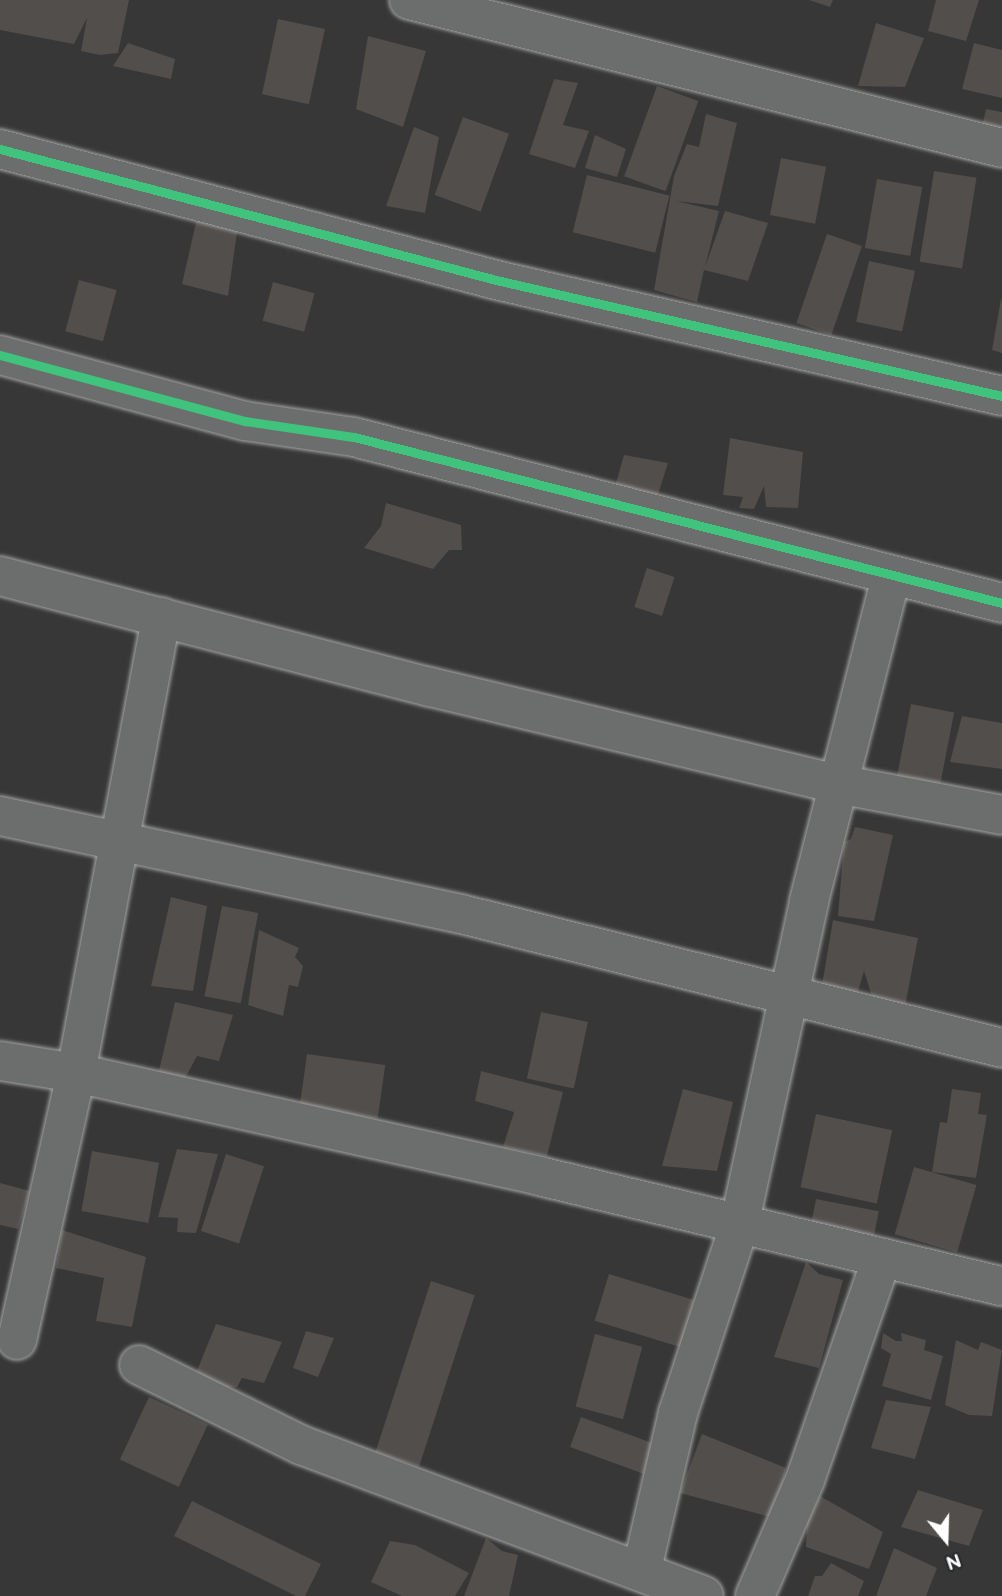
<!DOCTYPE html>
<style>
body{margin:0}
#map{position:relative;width:1002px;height:1596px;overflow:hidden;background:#373737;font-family:"Balsamiq Sans",sans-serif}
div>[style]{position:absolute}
.building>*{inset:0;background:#514e4c;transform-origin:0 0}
.roads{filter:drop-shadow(0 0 2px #a5a5a5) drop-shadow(0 0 2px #a5a5a5)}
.minor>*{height:38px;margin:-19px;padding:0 19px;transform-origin:19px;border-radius:19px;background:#6c6d6d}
.cycleway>*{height:9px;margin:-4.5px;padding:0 4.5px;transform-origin:4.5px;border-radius:4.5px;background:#40c37c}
span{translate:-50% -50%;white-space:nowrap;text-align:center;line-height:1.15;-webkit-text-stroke:5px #2a2d2e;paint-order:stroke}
.north{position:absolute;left:911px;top:1505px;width:70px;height:70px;-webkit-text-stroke:5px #2a2d2e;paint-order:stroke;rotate:161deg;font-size:19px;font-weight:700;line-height:28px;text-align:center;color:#fff}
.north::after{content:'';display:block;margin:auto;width:24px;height:32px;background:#fff;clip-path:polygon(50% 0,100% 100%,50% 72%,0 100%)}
</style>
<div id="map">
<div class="building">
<div style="clip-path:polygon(0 0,129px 0,118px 53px,100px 55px,81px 51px,87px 18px,74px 44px,0 30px)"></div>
<div style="clip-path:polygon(809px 0,833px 0,830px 7px)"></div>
<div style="clip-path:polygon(936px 0,979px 0,966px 41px,928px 31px)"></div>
<div style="left:278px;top:19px;width:48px;height:77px;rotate:12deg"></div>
<div style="clip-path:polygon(876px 23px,924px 38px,905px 87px,858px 86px)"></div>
<div style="clip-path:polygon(368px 36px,426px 51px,403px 127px,356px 109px)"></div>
<div style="clip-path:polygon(128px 43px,175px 59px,171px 79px,113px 66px)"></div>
<div style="clip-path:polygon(974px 43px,1002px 50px,1002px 98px,962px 89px)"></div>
<div style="clip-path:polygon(554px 79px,578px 83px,563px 125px,589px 131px,575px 168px,529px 154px)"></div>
<div style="left:657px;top:86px;width:44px;height:96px;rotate:20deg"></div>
<div style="clip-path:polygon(986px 109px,1002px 112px,1002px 140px,980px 136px)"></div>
<div style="clip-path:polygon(706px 114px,737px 123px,718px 206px,676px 201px,719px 211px,705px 267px,725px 211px,768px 223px,748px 281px,704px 270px,697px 302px,654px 290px,674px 176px,687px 144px,699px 147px)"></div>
<div style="left:463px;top:117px;width:49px;height:83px;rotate:20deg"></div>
<div style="clip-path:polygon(414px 127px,439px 137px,425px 213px,386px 206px)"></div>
<div style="clip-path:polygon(595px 135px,626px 149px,617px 177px,585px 168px)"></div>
<div style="left:781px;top:158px;width:46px;height:58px;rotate:11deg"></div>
<div style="left:934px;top:171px;width:43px;height:92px;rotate:9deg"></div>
<div style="left:587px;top:175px;width:85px;height:59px;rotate:14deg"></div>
<div style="left:877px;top:179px;width:46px;height:70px;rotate:10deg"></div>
<div style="clip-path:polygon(198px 214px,238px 225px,228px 296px,182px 284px)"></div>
<div style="left:827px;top:234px;width:37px;height:94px;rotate:19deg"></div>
<div style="left:869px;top:261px;width:47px;height:62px;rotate:12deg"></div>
<div style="left:79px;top:280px;width:39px;height:53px;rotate:15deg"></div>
<div style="left:273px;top:282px;width:43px;height:40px;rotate:15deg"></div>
<div style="clip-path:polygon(1001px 299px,1002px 300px,1002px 353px,992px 350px)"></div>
<div style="clip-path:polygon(730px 438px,803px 452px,798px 508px,766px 507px,764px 486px,754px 509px,739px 508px,743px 497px,723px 495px)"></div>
<div style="clip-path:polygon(624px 455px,668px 463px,654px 507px,612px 497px)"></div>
<div style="clip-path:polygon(386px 503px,461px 525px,462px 550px,449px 550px,433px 569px,364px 548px,381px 526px)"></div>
<div style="left:647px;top:568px;width:29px;height:41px;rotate:18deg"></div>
<div style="left:911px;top:704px;width:44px;height:75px;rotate:11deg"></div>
<div style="clip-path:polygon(962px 716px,1002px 723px,1002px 769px,950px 762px)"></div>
<div style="clip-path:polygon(855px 827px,893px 835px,874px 921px,838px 916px,844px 842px,851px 839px)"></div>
<div style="clip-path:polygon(171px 897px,207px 906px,193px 991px,151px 986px)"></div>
<div style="left:222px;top:906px;width:37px;height:92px;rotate:11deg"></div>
<div style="clip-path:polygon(833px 920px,918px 938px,904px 1012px,875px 1006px,864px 971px,855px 1002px,821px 991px)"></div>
<div style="clip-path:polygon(259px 930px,299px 948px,295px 957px,303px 966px,298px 987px,289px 985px,283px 1016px,248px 1005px)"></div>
<div style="clip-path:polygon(175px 1002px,233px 1015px,219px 1061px,197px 1056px,183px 1082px,158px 1075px)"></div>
<div style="left:541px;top:1012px;width:48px;height:68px;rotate:12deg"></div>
<div style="left:307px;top:1054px;width:79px;height:54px;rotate:8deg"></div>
<div style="clip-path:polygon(481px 1071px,563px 1092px,547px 1156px,503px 1147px,514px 1112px,475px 1101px)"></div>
<div style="clip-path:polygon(683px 1089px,733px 1102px,717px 1171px,662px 1166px)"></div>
<div style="clip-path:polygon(952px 1089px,981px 1093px,978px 1114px,987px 1115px,976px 1178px,932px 1172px,940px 1122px,947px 1123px)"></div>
<div style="left:816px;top:1114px;width:78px;height:75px;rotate:12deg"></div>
<div style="clip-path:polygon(177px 1149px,218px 1154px,196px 1233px,177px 1232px,178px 1218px,158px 1217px)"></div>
<div style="left:92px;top:1151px;width:68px;height:61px;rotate:10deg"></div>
<div style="left:226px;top:1154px;width:40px;height:81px;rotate:18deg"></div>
<div style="left:914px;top:1167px;width:65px;height:70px;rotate:16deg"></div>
<div style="clip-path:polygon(0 1183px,30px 1191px,18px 1229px,0 1225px)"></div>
<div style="left:816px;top:1199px;width:64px;height:26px;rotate:11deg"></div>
<div style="clip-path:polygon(62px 1230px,146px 1257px,132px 1327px,96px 1321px,104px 1278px,56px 1268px)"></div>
<div style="clip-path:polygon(806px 1262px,819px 1274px,843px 1280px,819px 1368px,774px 1357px)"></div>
<div style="left:609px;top:1274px;width:89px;height:49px;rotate:17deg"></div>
<div style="left:431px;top:1281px;width:46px;height:180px;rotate:18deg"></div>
<div style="clip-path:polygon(216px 1324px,282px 1342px,264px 1383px,242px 1378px,237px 1387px,214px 1387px,194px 1378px)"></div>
<div style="clip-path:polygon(306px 1331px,334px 1338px,318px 1377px,293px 1368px)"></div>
<div style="clip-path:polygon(883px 1333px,896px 1341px,902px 1341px,901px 1333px,926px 1340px,924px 1350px,943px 1356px,931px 1400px,882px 1386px,891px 1354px,881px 1348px)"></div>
<div style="left:595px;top:1334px;width:49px;height:75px;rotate:15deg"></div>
<div style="clip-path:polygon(956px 1340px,978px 1350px,981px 1342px,1002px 1350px,992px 1416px,969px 1415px,945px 1405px)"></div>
<div style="left:149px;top:1397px;width:65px;height:69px;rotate:25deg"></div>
<div style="clip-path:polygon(886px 1400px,931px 1407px,915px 1459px,871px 1448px)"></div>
<div style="left:581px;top:1417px;width:86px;height:32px;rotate:20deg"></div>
<div style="clip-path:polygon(702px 1434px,786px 1468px,774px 1518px,680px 1493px)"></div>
<div style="clip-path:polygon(918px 1490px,983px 1510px,969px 1546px,901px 1527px)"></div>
<div style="clip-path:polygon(820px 1496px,883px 1532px,869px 1569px,806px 1547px,807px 1523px)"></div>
<div style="clip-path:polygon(192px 1501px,321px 1564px,305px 1596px,296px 1596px,174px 1536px)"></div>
<div style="clip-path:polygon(486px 1538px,502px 1551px,518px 1555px,509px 1596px,464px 1596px)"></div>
<div style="clip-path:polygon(390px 1541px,415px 1545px,469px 1573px,455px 1596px,402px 1596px,371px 1582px)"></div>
<div style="clip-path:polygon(894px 1548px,937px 1568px,926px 1596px,876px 1596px)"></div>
<div style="clip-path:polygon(831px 1563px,864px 1581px,858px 1596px,808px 1596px,815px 1576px,822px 1576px)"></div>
</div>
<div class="roads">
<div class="minor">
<div style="left:409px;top:0;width:611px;rotate:14.01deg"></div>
<div style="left:0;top:149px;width:513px;rotate:14.79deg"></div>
<div style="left:496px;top:280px;width:519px;rotate:12.91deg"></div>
<div style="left:0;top:355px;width:254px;rotate:15.1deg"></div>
<div style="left:245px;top:421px;width:110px;rotate:8.4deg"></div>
<div style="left:354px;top:437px;width:669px;rotate:14.37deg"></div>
<div style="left:0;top:576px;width:444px;rotate:14.5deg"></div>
<div style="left:430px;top:687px;width:419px;rotate:13.4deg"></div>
<div style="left:838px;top:784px;width:167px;rotate:10.7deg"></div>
<div style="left:0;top:816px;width:471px;rotate:12deg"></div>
<div style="left:461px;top:914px;width:557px;rotate:13.91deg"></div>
<div style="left:0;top:1061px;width:77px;rotate:9deg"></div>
<div style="left:76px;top:1073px;width:474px;rotate:12.5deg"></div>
<div style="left:539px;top:1176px;width:476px;rotate:13.4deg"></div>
<div style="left:17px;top:1340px;width:273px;rotate:-77.5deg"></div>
<div style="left:76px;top:1073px;width:464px;rotate:-79.4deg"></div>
<div style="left:139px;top:1365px;width:181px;rotate:26.3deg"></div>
<div style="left:301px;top:1445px;width:430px;rotate:20.5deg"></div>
<div style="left:642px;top:1569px;width:160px;rotate:-77deg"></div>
<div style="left:678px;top:1413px;width:197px;rotate:-71.9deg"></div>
<div style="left:739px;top:1226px;width:332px;rotate:-77.8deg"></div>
<div style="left:809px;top:901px;width:335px;rotate:-75.8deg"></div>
<div style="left:755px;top:1596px;width:126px;rotate:-66.7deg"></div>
<div style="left:805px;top:1480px;width:235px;rotate:-70.9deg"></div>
</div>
</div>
<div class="cycleway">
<div style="left:0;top:149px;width:513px;rotate:14.79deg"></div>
<div style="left:496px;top:280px;width:519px;rotate:12.91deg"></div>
<div style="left:0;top:355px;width:254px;rotate:15.1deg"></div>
<div style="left:245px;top:421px;width:110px;rotate:8.4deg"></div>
<div style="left:354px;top:437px;width:669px;rotate:14.37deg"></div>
</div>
<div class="north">N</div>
</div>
